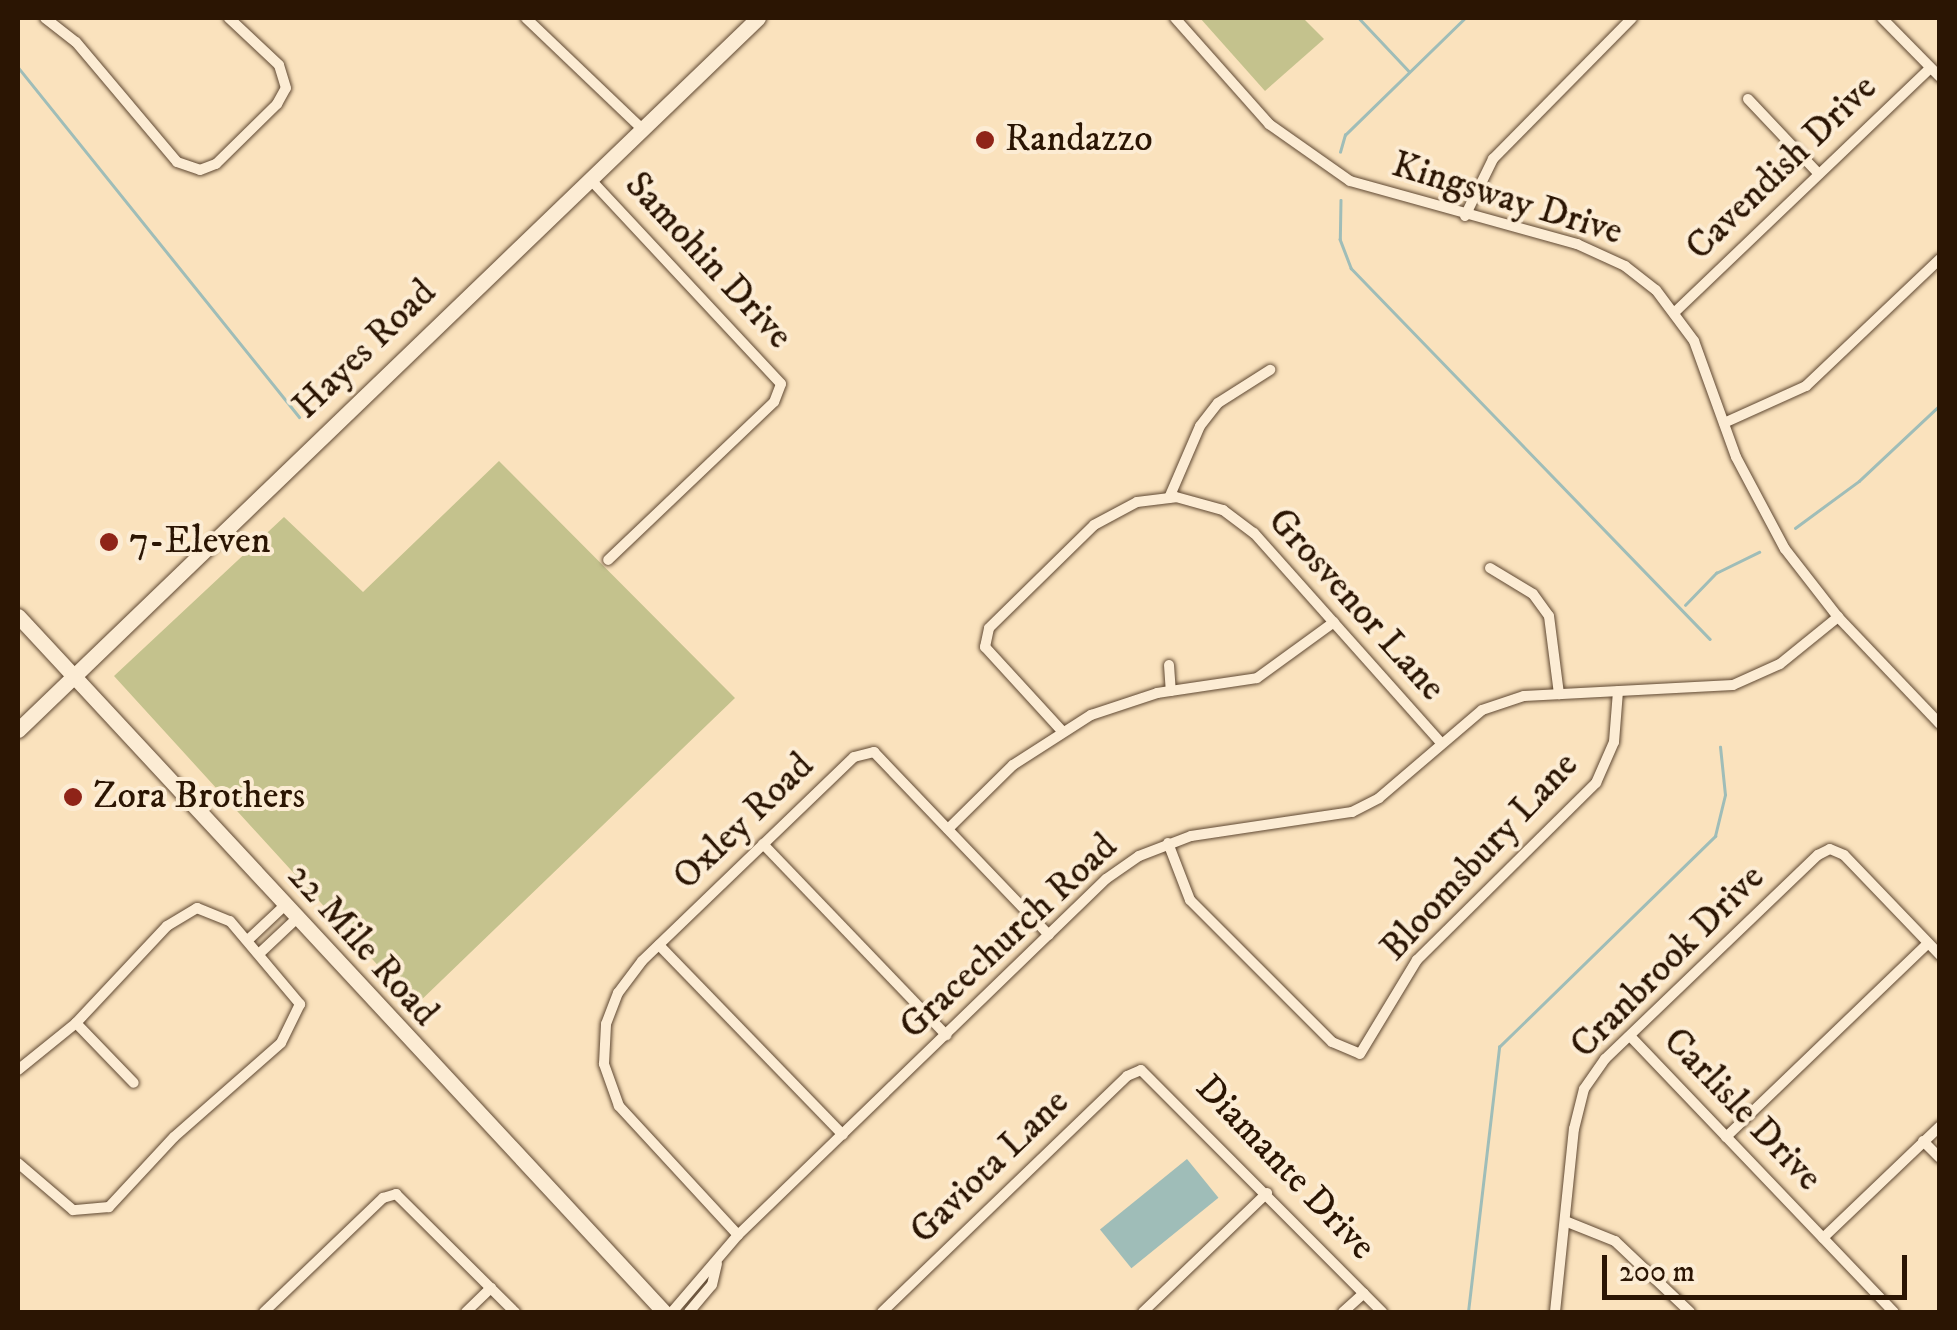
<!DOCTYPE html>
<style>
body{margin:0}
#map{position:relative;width:1957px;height:1330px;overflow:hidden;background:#fae2bd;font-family:"IM FELL DW Pica",serif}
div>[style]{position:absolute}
.green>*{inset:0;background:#c4c28d}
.water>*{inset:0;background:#9fbdb8;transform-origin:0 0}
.stream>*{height:2.5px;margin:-1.25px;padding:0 1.25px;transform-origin:1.25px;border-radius:1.25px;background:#9fbdb8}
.roads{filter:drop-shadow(0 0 2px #5f4832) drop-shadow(0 0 2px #5f4832)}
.street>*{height:10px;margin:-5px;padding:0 5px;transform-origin:5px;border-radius:5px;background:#fcecd4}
.secondary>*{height:15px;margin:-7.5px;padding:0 7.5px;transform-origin:7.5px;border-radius:7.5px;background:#fcecd4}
.dots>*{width:28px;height:28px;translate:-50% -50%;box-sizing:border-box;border:5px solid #fcecd4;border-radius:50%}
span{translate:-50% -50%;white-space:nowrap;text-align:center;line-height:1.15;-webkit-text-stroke:8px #fcecd4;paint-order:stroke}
.poi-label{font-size:38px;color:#2b1503}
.left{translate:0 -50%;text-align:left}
.street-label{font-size:38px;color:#2b1503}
.frame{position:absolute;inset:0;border:20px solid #2b1503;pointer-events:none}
.scale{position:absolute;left:1602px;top:1255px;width:305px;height:45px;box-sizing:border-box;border:5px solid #2b1503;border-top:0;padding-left:12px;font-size:30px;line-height:35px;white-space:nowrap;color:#2b1503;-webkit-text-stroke:8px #fcecd4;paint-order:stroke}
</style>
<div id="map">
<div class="green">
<div style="clip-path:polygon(1200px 18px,1303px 18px,1324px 39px,1265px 91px)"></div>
<div style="clip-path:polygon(499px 461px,735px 698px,415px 1006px,114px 676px,284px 517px,363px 592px)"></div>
</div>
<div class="water">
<div style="left:1187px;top:1159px;width:50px;height:112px;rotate:51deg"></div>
</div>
<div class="stream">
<div style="left:1359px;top:18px;width:73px;rotate:46.7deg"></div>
<div style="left:18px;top:67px;width:449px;rotate:51.2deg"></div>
<div style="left:1340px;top:152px;width:18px;rotate:-74deg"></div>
<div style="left:1345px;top:135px;width:168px;rotate:-44.3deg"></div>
<div style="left:1341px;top:200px;width:39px;rotate:91deg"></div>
<div style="left:1340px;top:239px;width:31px;rotate:69deg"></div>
<div style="left:1351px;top:268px;width:516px;rotate:45.94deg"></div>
<div style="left:1795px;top:528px;width:79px;rotate:-36.3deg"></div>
<div style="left:1859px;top:481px;width:111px;rotate:-43.2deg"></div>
<div style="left:1685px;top:605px;width:45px;rotate:-45.9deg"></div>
<div style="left:1716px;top:573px;width:48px;rotate:-26deg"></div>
<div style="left:1468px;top:1312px;width:267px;rotate:-83.3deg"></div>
<div style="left:1499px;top:1047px;width:302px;rotate:-44.3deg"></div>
<div style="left:1715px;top:836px;width:42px;rotate:-76.3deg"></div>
<div style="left:1725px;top:795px;width:48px;rotate:-95.9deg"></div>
</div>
<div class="roads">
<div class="street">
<div style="left:45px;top:18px;width:39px;rotate:38deg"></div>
<div style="left:76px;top:42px;width:157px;rotate:49.9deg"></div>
<div style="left:177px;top:162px;width:24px;rotate:19deg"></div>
<div style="left:200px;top:170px;width:17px;rotate:-21deg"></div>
<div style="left:216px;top:164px;width:86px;rotate:-44.5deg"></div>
<div style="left:277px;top:104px;width:18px;rotate:-61deg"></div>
<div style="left:286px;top:88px;width:24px;rotate:-107deg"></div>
<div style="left:279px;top:65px;width:69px;rotate:-136.8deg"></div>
<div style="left:526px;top:18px;width:161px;rotate:43.7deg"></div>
<div style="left:1175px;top:18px;width:142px;rotate:48.4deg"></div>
<div style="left:1269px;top:124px;width:99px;rotate:35.1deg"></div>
<div style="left:1350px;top:181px;width:236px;rotate:15.5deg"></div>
<div style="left:1577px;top:244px;width:53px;rotate:24.6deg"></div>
<div style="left:1625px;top:266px;width:39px;rotate:38deg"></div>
<div style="left:1656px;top:290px;width:64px;rotate:53.3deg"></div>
<div style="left:1694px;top:341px;width:123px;rotate:70.1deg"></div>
<div style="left:1736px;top:457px;width:104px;rotate:62deg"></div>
<div style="left:1785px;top:549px;width:86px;rotate:52.1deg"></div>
<div style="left:1838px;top:617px;width:148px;rotate:46.4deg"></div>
<div style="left:1882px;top:18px;width:83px;rotate:45.5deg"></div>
<div style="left:1748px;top:99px;width:103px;rotate:46.6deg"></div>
<div style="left:590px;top:179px;width:280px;rotate:47deg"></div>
<div style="left:781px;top:384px;width:19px;rotate:111deg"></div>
<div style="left:774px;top:402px;width:229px;rotate:136.4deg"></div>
<div style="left:1465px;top:216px;width:64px;rotate:-63.8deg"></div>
<div style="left:1493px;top:159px;width:198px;rotate:-45.4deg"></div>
<div style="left:1675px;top:312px;width:353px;rotate:-43.7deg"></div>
<div style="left:1724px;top:423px;width:90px;rotate:-24.3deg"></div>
<div style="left:1806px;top:386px;width:185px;rotate:-43.5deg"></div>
<div style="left:1169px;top:498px;width:78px;rotate:-66.7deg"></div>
<div style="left:1200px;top:426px;width:29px;rotate:-52deg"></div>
<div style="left:1218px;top:403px;width:62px;rotate:-32.4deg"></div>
<div style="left:1490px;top:568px;width:50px;rotate:31.2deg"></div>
<div style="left:1533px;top:594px;width:27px;rotate:54deg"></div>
<div style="left:1549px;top:616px;width:79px;rotate:82.7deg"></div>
<div style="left:1169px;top:665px;width:26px;rotate:86deg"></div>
<div style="left:1062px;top:731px;width:114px;rotate:-132.5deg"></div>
<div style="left:985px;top:647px;width:19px;rotate:-78deg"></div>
<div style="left:989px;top:628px;width:147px;rotate:-44.4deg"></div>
<div style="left:1094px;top:525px;width:49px;rotate:-28.1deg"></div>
<div style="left:1137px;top:502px;width:39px;rotate:-7deg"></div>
<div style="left:1176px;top:497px;width:49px;rotate:15.5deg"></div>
<div style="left:1223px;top:510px;width:39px;rotate:37deg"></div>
<div style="left:1254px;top:533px;width:278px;rotate:48.3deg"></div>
<div style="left:948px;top:829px;width:91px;rotate:-44.6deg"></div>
<div style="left:1013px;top:765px;width:93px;rotate:-32.7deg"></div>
<div style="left:1091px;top:715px;width:70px;rotate:-18.4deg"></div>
<div style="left:1157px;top:693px;width:101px;rotate:-8.5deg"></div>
<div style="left:1257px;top:678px;width:95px;rotate:-36deg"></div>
<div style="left:1168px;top:843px;width:61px;rotate:68.9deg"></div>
<div style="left:1190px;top:900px;width:201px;rotate:45deg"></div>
<div style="left:1332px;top:1042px;width:30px;rotate:23deg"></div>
<div style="left:1360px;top:1054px;width:110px;rotate:-58.8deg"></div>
<div style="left:1417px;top:960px;width:252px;rotate:-44.7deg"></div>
<div style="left:1596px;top:783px;width:45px;rotate:-66.3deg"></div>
<div style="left:1614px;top:742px;width:51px;rotate:-85.5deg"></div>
<div style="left:763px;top:844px;width:265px;rotate:46.2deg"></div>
<div style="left:249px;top:939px;width:47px;rotate:-43.3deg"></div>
<div style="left:659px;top:945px;width:264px;rotate:45.9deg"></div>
<div style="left:261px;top:952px;width:47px;rotate:-43.3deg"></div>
<div style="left:76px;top:1023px;width:83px;rotate:46deg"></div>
<div style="left:1630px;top:1036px;width:382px;rotate:46.3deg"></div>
<div style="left:18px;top:1070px;width:75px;rotate:-39deg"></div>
<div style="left:76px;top:1023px;width:133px;rotate:-46.8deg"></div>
<div style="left:167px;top:926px;width:35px;rotate:-31deg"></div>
<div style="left:197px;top:908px;width:35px;rotate:22deg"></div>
<div style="left:230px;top:921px;width:109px;rotate:49.9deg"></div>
<div style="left:300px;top:1004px;width:43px;rotate:116deg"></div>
<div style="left:281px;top:1043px;width:142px;rotate:138.7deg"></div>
<div style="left:174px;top:1137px;width:96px;rotate:132.9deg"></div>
<div style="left:109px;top:1207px;width:36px;rotate:175deg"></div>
<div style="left:73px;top:1210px;width:72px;rotate:-139.5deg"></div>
<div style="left:1726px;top:1137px;width:280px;rotate:-43.8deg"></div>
<div style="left:1923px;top:1141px;width:24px;rotate:45deg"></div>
<div style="left:1565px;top:1221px;width:54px;rotate:21.8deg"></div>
<div style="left:1615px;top:1241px;width:103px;rotate:43.4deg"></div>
<div style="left:738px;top:1235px;width:176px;rotate:-132.7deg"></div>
<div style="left:619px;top:1106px;width:45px;rotate:-109.7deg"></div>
<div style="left:604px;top:1064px;width:40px;rotate:-87.1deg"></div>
<div style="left:606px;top:1024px;width:33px;rotate:-69deg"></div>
<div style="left:618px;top:993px;width:40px;rotate:-53deg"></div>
<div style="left:642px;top:961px;width:294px;rotate:-43.9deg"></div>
<div style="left:854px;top:757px;width:21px;rotate:-14deg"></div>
<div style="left:874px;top:752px;width:253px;rotate:46.3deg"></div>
<div style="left:1823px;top:1238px;width:162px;rotate:-43.7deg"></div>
<div style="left:264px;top:1312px;width:165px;rotate:-43.8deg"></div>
<div style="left:383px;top:1198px;width:14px;rotate:-17deg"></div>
<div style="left:396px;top:1194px;width:168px;rotate:44.8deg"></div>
<div style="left:466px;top:1312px;width:35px;rotate:-44deg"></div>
<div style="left:672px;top:1312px;width:101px;rotate:-49.4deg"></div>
<div style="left:738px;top:1235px;width:512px;rotate:-44.05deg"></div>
<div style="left:1106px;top:879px;width:40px;rotate:-34.9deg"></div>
<div style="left:1139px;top:856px;width:56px;rotate:-21deg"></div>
<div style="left:1191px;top:836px;width:163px;rotate:-8.5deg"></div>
<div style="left:1352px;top:812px;width:30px;rotate:-27deg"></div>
<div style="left:1379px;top:798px;width:135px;rotate:-40.5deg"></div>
<div style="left:1482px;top:710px;width:44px;rotate:-18.4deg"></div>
<div style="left:1524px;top:696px;width:209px;rotate:-3deg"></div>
<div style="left:1733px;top:685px;width:51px;rotate:-24.1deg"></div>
<div style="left:1780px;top:664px;width:75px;rotate:-39deg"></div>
<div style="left:689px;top:1312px;width:35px;rotate:-50deg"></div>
<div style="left:712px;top:1285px;width:22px;rotate:-77deg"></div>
<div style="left:882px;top:1312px;width:340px;rotate:-43.9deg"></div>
<div style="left:1127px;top:1076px;width:15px;rotate:-23deg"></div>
<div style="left:1141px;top:1070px;width:342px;rotate:45.1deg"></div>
<div style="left:1143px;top:1312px;width:172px;rotate:-43.8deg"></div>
<div style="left:1343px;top:1312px;width:28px;rotate:-42deg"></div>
<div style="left:1555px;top:1312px;width:184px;rotate:-84.1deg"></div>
<div style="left:1574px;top:1129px;width:41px;rotate:-76deg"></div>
<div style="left:1584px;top:1089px;width:37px;rotate:-55deg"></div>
<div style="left:1605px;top:1059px;width:295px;rotate:-43.8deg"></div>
<div style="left:1818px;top:855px;width:13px;rotate:-27deg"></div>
<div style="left:1830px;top:849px;width:15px;rotate:23deg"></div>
<div style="left:1844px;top:855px;width:139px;rotate:46.2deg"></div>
</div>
<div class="secondary">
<div style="left:18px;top:616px;width:950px;rotate:47.13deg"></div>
<div style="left:18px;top:730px;width:1027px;rotate:-43.9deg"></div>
</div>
</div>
<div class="dots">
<div style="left:985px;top:140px;background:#8f2418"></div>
<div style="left:109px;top:542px;background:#8f2418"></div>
<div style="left:73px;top:797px;background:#8f2418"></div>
</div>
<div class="poi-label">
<span class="left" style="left:1005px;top:140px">Randazzo</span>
<span class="left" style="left:129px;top:542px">7-Eleven</span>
<span class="left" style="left:93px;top:797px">Zora Brothers</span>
</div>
<div class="street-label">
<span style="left:1782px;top:168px;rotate:-44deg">Cavendish Drive</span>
<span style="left:1507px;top:199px;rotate:17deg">Kingsway Drive</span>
<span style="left:708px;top:261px;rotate:47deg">Samohin Drive</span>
<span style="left:365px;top:350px;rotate:-44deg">Hayes Road</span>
<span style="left:1356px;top:605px;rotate:48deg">Grosvenor Lane</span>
<span style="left:744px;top:822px;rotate:-44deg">Oxley Road</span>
<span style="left:1480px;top:857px;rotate:-47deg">Bloomsbury Lane</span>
<span style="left:1009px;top:937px;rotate:-43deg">Gracechurch Road</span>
<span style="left:362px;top:945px;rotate:48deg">22 Mile Road</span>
<span style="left:1668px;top:962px;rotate:-45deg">Cranbrook Drive</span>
<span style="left:1742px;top:1110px;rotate:46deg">Carlisle Drive</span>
<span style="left:990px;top:1167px;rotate:-44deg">Gaviota Lane</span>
<span style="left:1285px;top:1168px;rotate:46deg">Diamante Drive</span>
</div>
<div class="frame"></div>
<div class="scale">200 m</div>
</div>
